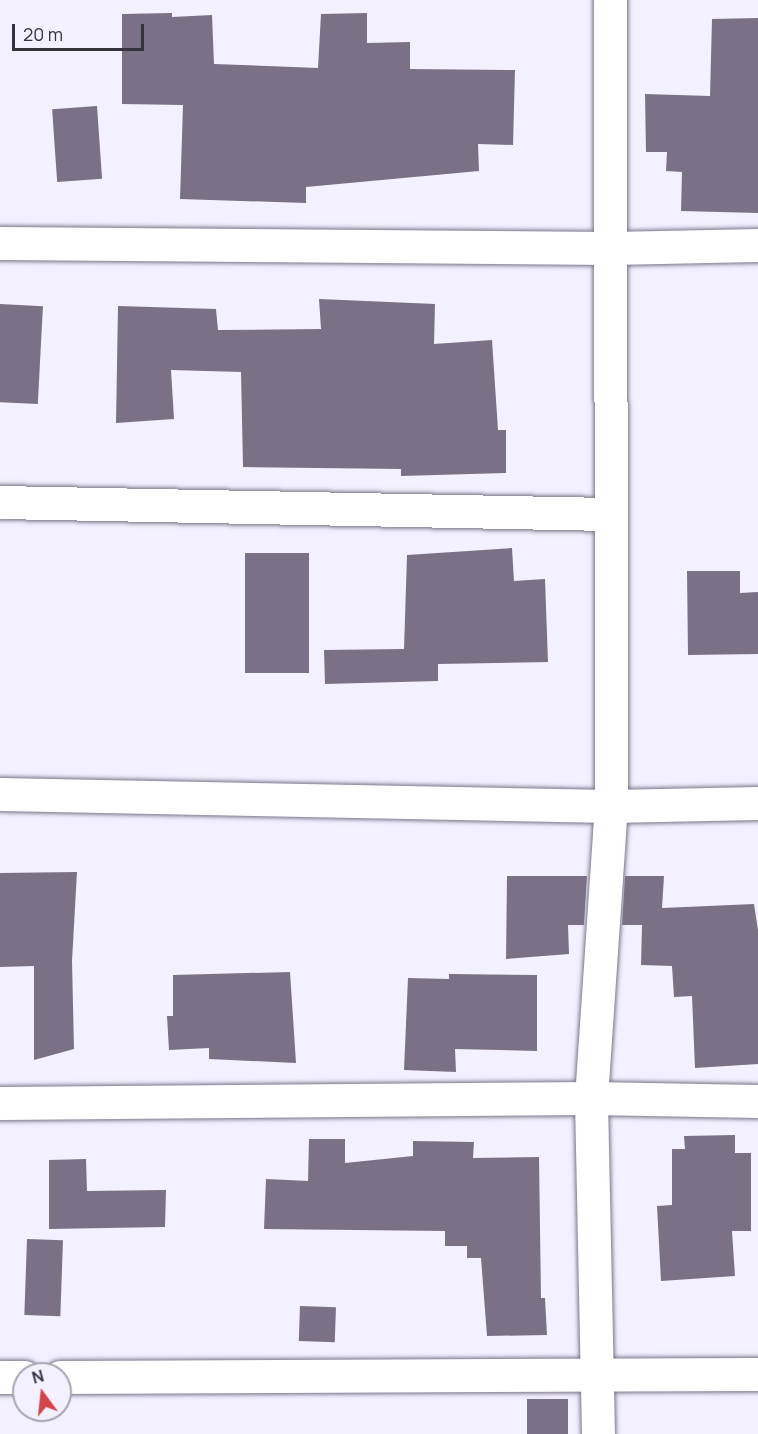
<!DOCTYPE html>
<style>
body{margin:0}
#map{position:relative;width:758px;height:1434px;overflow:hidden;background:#f3f0ff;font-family:Manrope,sans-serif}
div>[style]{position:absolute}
.building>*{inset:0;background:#7b7186;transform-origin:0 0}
.roads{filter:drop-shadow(0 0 2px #7b758b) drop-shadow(0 0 2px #7b758b)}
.minor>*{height:33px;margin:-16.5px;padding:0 16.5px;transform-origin:16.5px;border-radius:16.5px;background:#fff}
span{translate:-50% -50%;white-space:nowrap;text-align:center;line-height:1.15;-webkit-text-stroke:6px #f3f0ff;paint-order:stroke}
.north{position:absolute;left:12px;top:1362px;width:60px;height:60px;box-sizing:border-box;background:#f3f0ff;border:2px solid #a7a4b1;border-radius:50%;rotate:345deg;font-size:16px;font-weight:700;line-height:24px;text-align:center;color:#34323b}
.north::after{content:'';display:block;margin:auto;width:21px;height:27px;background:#d34446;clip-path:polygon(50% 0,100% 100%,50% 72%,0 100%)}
.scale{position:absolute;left:12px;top:24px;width:132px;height:27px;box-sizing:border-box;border:3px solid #34323b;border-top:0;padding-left:8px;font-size:18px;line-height:21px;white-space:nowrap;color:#34323b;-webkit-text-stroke:4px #f3f0ff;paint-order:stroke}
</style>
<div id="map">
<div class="building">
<div style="clip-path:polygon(172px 13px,172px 17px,212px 15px,214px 64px,318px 68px,321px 14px,367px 13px,367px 43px,410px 42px,410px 69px,515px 70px,513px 145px,478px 144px,479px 171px,306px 187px,306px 203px,180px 199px,183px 105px,122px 104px,122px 14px)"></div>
<div style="clip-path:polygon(758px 18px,758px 213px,681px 211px,682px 172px,666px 171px,667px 152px,646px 152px,645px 94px,710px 96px,712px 19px)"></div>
<div style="left:97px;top:106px;width:73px;height:45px;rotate:86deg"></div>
<div style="clip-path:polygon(319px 299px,435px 304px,434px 344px,492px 340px,498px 430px,506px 430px,506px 473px,401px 476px,401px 469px,243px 467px,241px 372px,171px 370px,174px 419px,116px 423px,118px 306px,216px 309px,218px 330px,321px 329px)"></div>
<div style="left:0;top:304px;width:43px;height:98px;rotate:3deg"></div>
<div style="clip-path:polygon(512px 548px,514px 581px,545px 579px,548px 662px,438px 664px,438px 681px,325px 684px,324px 650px,404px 649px,407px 555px)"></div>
<div style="left:309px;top:553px;width:120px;height:64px;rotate:90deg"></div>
<div style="clip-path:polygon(687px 571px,740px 571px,740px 593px,758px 592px,758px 654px,688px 655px)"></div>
<div style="clip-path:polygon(77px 872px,72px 961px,74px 1049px,34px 1060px,34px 966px,0 967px,0 873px)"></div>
<div style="clip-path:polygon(507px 876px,587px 876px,584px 925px,568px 925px,569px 954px,506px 959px)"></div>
<div style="clip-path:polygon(625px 876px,664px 876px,662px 908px,754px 904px,758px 930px,758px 1064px,695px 1068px,692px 996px,674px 997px,672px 966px,641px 965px,642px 925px,622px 925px)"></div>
<div style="clip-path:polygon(290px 972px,296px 1063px,209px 1059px,209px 1048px,169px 1050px,167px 1016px,173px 1016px,173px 975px)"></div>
<div style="clip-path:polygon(449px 974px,537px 975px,537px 1051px,455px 1049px,456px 1072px,404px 1070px,408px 978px,449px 979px)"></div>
<div style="clip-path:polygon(735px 1135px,735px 1153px,751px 1153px,751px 1231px,732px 1231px,735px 1276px,661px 1281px,657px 1206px,672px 1205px,672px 1149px,685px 1149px,684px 1136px)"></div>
<div style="clip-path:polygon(309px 1139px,345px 1139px,345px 1163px,413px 1156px,413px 1141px,474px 1142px,473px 1158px,539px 1157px,541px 1298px,545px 1298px,547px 1335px,487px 1336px,481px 1258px,467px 1258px,467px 1246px,445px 1246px,445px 1231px,264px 1229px,266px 1179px,308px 1181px)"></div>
<div style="clip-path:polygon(86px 1159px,87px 1191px,166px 1190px,165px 1227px,49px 1229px,49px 1160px)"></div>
<div style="left:27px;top:1239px;width:36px;height:76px;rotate:2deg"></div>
<div style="left:300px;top:1306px;width:36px;height:35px;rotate:2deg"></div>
<div style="left:527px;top:1399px;width:41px;height:35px"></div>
</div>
<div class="roads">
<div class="minor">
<div style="left:0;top:243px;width:611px;rotate:0.47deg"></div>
<div style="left:611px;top:248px;width:147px;rotate:-1.2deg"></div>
<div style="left:0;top:502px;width:609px;rotate:1.13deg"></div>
<div style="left:0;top:794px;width:611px;rotate:1.13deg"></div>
<div style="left:611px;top:806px;width:147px;rotate:-1.2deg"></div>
<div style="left:0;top:1103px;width:591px;rotate:-0.48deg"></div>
<div style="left:591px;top:1098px;width:167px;rotate:1deg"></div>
<div style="left:0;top:1377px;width:24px"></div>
<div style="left:60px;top:1377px;width:698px;rotate:-0.25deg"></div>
<div style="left:598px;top:1434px;width:336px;rotate:-91.2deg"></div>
<div style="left:591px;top:1098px;width:293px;rotate:-86.1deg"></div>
<div style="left:611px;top:806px;width:806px;rotate:-90.07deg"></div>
</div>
</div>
<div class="north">N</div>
<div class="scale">20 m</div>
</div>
